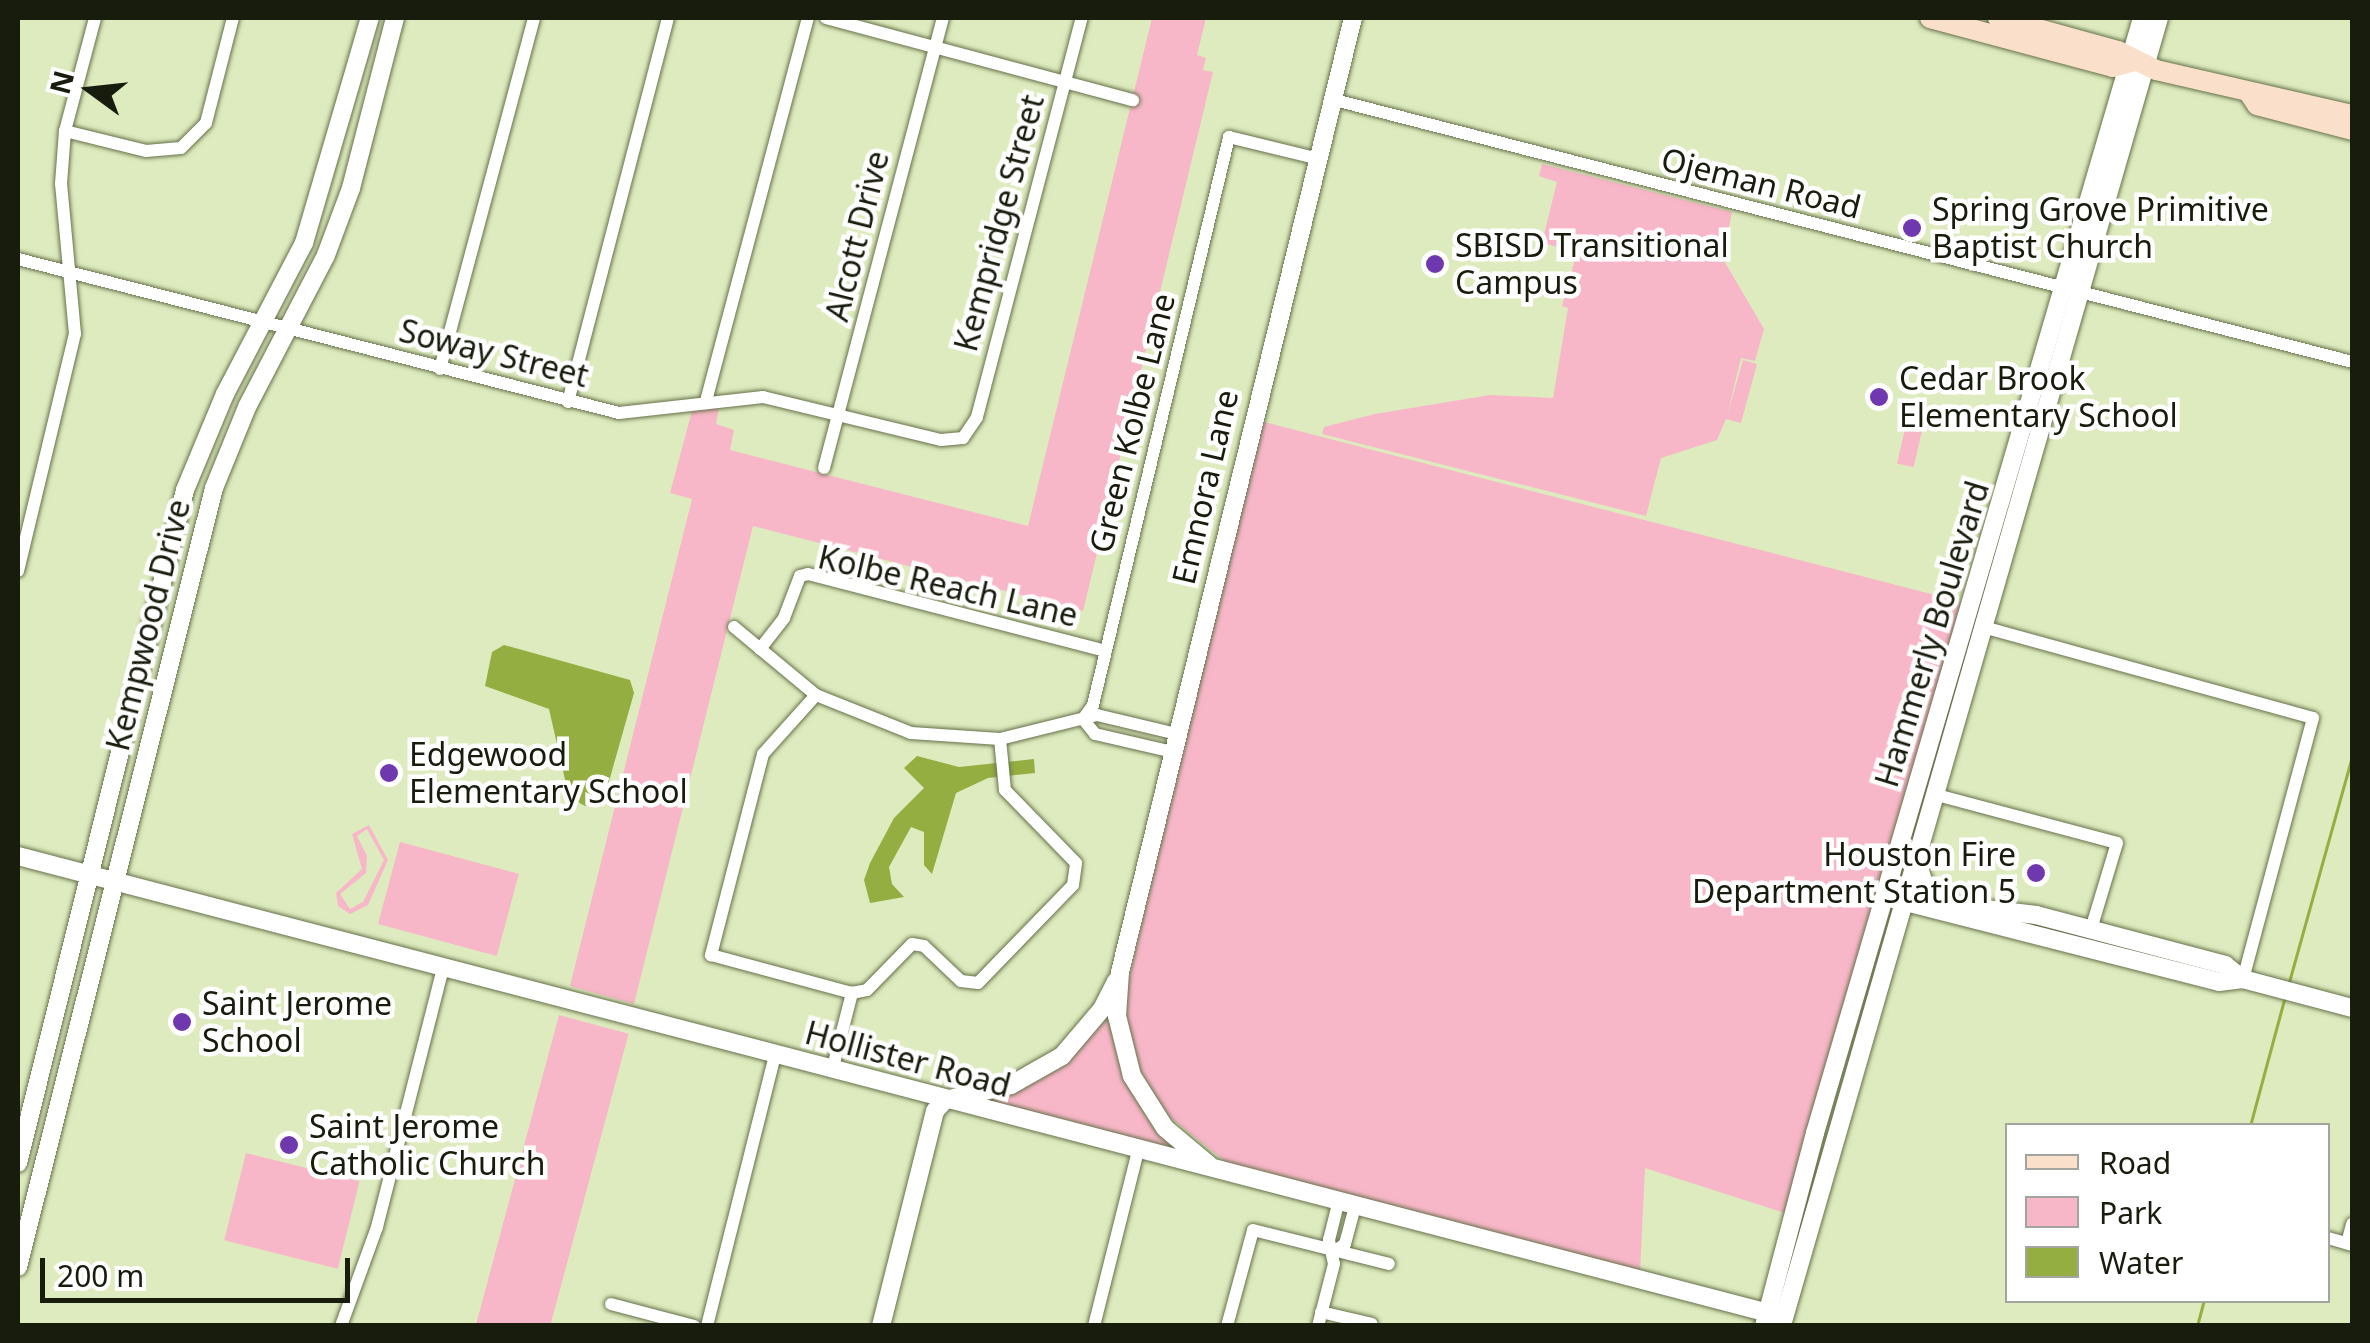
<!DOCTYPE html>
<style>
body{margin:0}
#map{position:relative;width:2370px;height:1343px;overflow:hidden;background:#ddebbe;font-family:"Noto Sans",sans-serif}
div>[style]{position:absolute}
.green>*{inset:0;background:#f8b7c8;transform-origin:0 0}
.water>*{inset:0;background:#94ae42}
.stream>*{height:2.5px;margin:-1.25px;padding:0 1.25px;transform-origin:1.25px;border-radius:1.25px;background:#94ae42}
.roads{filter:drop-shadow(0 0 2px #66714a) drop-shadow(0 0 2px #66714a)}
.street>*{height:12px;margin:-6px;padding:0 6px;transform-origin:6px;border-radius:6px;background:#fff}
.secondary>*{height:18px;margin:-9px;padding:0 9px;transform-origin:9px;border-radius:9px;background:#fff}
.primary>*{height:20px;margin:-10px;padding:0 10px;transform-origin:10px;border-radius:10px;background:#fae0ca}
.dots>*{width:28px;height:28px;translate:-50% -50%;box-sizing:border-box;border:5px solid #fff;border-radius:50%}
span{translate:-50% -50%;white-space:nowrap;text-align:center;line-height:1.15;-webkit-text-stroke:9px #fff;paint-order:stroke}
.street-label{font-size:32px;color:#171c0c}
.poi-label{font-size:32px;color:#171c0c}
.left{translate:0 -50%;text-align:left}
.right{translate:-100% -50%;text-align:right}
.frame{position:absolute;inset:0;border:20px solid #171c0c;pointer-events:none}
.legend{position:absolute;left:2005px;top:1123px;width:325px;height:180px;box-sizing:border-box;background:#fff;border:2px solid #a2a49e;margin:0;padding:12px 18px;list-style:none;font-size:30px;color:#171c0c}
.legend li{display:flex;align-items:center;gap:20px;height:50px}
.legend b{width:50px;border:2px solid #a2a49e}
.north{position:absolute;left:40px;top:40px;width:100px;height:100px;-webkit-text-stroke:8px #fff;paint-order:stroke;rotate:285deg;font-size:28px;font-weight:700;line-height:40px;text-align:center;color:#171c0c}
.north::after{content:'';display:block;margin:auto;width:35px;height:45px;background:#171c0c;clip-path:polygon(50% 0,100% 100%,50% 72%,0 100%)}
.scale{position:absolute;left:40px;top:1258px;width:310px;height:45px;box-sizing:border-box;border:5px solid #171c0c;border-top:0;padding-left:12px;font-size:30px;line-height:35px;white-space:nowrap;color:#171c0c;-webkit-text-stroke:8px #fff;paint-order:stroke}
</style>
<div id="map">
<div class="green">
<div style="clip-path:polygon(1152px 18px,1206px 18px,1197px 55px,1206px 58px,1203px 70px,1213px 72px,1083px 611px,753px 526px,634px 1004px,570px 986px,692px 499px,670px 493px,692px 411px,719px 407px,716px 424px,734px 430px,730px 450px,1028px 526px)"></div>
<div style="clip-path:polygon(1542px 164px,1732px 212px,1723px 259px,1764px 329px,1755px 361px,1741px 358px,1727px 416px,1743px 360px,1757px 364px,1741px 423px,1726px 419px,1717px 440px,1661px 458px,1646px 516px,1322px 434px,1324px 427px,1375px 414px,1490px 395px,1553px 398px,1568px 308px,1562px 306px,1577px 252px,1542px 243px,1557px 182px,1539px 176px)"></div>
<div style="left:1911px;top:403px;width:17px;height:62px;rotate:13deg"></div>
<div style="clip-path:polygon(1260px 421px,1966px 603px,1785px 1213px,1645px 1168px,1640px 1273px,1227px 1163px,1166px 1114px,1133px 1057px,1124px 1000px)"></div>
<div style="clip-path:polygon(evenodd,369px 825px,388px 860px,368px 905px,350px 914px,338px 906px,336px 893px,362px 869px,352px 834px,369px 825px,367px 829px,384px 860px,363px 902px,350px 909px,340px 894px,366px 873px,367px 856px,357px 836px,367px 829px)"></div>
<div style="left:400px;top:842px;width:123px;height:85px;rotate:15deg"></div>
<div style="left:559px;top:1015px;width:72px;height:319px;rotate:15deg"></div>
<div style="clip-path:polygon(1105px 1015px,1120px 1051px,1181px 1152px,980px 1102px)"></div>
<div style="left:246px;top:1153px;width:117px;height:90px;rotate:14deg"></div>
</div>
<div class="water">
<div style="clip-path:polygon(504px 645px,630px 680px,634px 693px,604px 799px,585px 806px,569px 797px,549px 709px,485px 686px,492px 652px)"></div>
<div style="clip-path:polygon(917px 756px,959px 767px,1034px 759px,1035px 773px,988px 778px,956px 793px,932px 874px,924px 865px,924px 832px,911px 827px,889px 867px,892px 884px,904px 897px,870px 903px,864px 880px,870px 863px,894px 818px,924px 788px,904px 768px)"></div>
</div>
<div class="stream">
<div style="left:2289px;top:982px;width:235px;rotate:-74.4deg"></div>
<div style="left:2250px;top:1126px;width:131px;rotate:-74.9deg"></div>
<div style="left:2197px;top:1326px;width:27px;rotate:-75deg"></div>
</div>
<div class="roads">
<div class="street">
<div style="left:826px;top:18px;width:318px;rotate:15deg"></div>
<div style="left:1331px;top:99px;width:1054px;rotate:14.44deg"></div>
<div style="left:65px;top:131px;width:83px;rotate:13.9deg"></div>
<div style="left:146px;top:151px;width:35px;rotate:-5deg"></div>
<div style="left:181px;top:148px;width:35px;rotate:-45deg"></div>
<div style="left:206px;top:123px;width:108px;rotate:-75.6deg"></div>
<div style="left:18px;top:259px;width:620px;rotate:14.37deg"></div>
<div style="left:619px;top:413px;width:145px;rotate:-6.3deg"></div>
<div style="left:763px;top:397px;width:183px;rotate:13.6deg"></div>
<div style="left:941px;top:440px;width:22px;rotate:-5deg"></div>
<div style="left:963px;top:438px;width:25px;rotate:-56deg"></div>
<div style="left:977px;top:417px;width:413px;rotate:-75.3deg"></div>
<div style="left:440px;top:369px;width:363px;rotate:-75deg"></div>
<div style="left:706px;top:401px;width:396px;rotate:-75.1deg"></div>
<div style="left:568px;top:402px;width:397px;rotate:-75.4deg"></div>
<div style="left:824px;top:468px;width:465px;rotate:-75.2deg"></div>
<div style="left:18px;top:571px;width:244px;rotate:-76.5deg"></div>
<div style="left:75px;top:334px;width:151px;rotate:-95.3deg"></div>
<div style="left:61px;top:184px;width:53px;rotate:-85.7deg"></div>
<div style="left:65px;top:131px;width:117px;rotate:-75.1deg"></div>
<div style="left:734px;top:627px;width:107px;rotate:39.7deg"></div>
<div style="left:816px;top:695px;width:102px;rotate:21.8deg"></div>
<div style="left:911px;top:733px;width:89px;rotate:3.9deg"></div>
<div style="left:1000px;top:739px;width:100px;rotate:-13.9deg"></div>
<div style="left:1097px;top:715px;width:82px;rotate:13.4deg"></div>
<div style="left:1983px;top:627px;width:342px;rotate:15.4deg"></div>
<div style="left:2313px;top:718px;width:270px;rotate:105deg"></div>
<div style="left:760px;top:649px;width:39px;rotate:-52deg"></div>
<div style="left:784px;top:618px;width:45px;rotate:-69.1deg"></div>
<div style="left:800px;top:576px;width:8px;rotate:-14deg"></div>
<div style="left:808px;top:574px;width:307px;rotate:14.5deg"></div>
<div style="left:816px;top:695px;width:79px;rotate:131.9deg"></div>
<div style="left:763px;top:754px;width:208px;rotate:104.5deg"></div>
<div style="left:711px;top:955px;width:146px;rotate:15.1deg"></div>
<div style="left:1083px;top:719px;width:17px;rotate:-54deg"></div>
<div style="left:1093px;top:705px;width:584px;rotate:-76.53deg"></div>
<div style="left:1229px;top:137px;width:89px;rotate:13.7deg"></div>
<div style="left:1083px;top:719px;width:19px;rotate:51deg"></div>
<div style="left:1095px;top:734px;width:80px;rotate:13deg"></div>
<div style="left:1933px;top:794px;width:190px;rotate:14.9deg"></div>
<div style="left:2117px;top:843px;width:90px;rotate:106.8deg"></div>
<div style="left:832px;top:1071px;width:81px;rotate:-75.6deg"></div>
<div style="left:852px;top:993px;width:15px;rotate:-11deg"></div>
<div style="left:867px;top:990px;width:64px;rotate:-45.6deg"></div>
<div style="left:912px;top:944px;width:12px;rotate:9deg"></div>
<div style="left:924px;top:946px;width:51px;rotate:43.4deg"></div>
<div style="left:961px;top:981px;width:17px;rotate:7deg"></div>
<div style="left:978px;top:983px;width:136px;rotate:-45.9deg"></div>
<div style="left:1073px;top:885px;width:22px;rotate:-82deg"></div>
<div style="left:1076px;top:863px;width:102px;rotate:-134.2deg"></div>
<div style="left:1005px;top:790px;width:51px;rotate:-95.6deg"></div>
<div style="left:2328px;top:1238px;width:25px;rotate:16deg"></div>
<div style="left:2347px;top:1243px;width:20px;rotate:-75deg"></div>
<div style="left:1335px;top:1251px;width:12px;rotate:-35deg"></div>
<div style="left:1345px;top:1244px;width:38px;rotate:-75deg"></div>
<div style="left:611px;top:1304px;width:86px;rotate:14.8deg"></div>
<div style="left:1321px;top:1312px;width:52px;rotate:13.2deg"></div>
<div style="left:341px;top:1326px;width:105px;rotate:-70deg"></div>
<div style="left:377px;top:1227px;width:266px;rotate:-75.7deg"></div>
<div style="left:707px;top:1326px;width:278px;rotate:-75.9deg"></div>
<div style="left:1094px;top:1326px;width:180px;rotate:-75.9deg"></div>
<div style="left:1227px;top:1326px;width:99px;rotate:-74.8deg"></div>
<div style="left:1253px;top:1230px;width:140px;rotate:14deg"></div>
<div style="left:1318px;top:1326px;width:64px;rotate:-75.5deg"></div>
<div style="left:1334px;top:1264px;width:25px;rotate:-102deg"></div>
<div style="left:1329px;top:1240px;width:38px;rotate:-76deg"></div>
</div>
<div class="secondary">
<div style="left:18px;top:856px;width:1825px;rotate:14.63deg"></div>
<div style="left:1916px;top:858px;width:24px;rotate:73deg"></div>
<div style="left:1923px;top:881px;width:30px;rotate:50deg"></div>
<div style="left:1894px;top:899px;width:335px;rotate:14.3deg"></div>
<div style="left:2219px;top:982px;width:24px;rotate:-7deg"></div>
<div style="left:2243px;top:979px;width:113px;rotate:14.9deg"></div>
<div style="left:1951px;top:905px;width:86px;rotate:6.7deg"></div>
<div style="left:2036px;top:915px;width:196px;rotate:14.8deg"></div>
<div style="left:2225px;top:965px;width:23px;rotate:38deg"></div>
<div style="left:18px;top:1163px;width:693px;rotate:-76.06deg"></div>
<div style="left:185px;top:490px;width:104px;rotate:-67.4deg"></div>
<div style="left:225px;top:394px;width:170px;rotate:-62.4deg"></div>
<div style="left:304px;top:243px;width:234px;rotate:-73.7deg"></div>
<div style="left:1209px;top:1165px;width:57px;rotate:-139.9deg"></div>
<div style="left:1165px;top:1128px;width:62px;rotate:-122.4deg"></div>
<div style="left:1132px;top:1076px;width:62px;rotate:-104deg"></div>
<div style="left:1117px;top:1016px;width:44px;rotate:-86.1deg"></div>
<div style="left:1120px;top:972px;width:982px;rotate:-76.28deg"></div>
<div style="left:18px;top:1267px;width:803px;rotate:-75.88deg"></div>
<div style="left:214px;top:488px;width:87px;rotate:-67.8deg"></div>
<div style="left:247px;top:407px;width:171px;rotate:-62.5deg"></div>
<div style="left:326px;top:255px;width:72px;rotate:-69.5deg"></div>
<div style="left:351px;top:188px;width:176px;rotate:-75.5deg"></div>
<div style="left:1782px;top:1325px;width:1360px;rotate:-73.91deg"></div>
<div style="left:881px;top:1326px;width:222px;rotate:-75.9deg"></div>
<div style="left:935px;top:1111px;width:15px;rotate:-48deg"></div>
<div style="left:945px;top:1100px;width:68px;rotate:-12.8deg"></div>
<div style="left:1011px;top:1085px;width:59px;rotate:-29.6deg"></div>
<div style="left:1062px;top:1056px;width:62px;rotate:-49.6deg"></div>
<div style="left:1102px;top:1009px;width:31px;rotate:-63deg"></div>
<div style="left:1764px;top:1326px;width:200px;rotate:-75.2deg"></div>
<div style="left:1815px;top:1133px;width:1162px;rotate:-73.65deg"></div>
</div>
<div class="primary">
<div style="left:1930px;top:18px;width:189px;rotate:15deg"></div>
<div style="left:2113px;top:67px;width:19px;rotate:-16deg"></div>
<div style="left:1998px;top:18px;width:124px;rotate:15.4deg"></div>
<div style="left:2118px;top:51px;width:42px;rotate:26.6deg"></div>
<div style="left:2156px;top:70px;width:201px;rotate:12.9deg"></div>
<div style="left:2249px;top:93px;width:14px;rotate:56deg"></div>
<div style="left:2257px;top:105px;width:98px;rotate:14.7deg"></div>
</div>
</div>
<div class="dots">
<div style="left:1912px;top:228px;background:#7038af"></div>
<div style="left:1435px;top:264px;background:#7038af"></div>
<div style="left:1879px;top:397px;background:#7038af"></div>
<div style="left:389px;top:773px;background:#7038af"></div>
<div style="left:2036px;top:873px;background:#7038af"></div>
<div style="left:182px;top:1022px;background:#7038af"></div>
<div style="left:289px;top:1145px;background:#7038af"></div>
</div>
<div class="street-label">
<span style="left:1761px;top:183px;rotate:14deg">Ojeman Road</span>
<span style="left:999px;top:223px;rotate:-75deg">Kempridge Street</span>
<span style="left:857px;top:236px;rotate:-76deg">Alcott Drive</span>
<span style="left:494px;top:353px;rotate:14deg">Soway Street</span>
<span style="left:1132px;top:423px;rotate:-76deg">Green Kolbe Lane</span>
<span style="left:1205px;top:487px;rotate:-77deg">Emnora Lane</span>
<span style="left:948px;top:586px;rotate:13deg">Kolbe Reach Lane</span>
<span style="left:148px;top:625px;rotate:-76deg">Kempwood Drive</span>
<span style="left:1932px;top:634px;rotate:-73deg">Hammerly Boulevard</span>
<span style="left:908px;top:1059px;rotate:15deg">Hollister Road</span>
</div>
<div class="poi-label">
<span class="left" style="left:1932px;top:228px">Spring Grove Primitive<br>Baptist Church</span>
<span class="left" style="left:1455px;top:264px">SBISD Transitional<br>Campus</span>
<span class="left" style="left:1899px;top:397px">Cedar Brook<br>Elementary School</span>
<span class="left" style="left:409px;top:773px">Edgewood<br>Elementary School</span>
<span class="right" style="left:2016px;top:873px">Houston Fire<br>Department Station 5</span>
<span class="left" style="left:202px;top:1022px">Saint Jerome<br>School</span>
<span class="left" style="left:309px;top:1145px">Saint Jerome<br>Catholic Church</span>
</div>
<div class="frame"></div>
<ul class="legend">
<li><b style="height:12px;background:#fae0ca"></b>Road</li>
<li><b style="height:28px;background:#f8b7c8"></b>Park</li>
<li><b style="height:28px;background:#94ae42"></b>Water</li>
</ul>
<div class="north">N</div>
<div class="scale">200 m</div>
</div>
